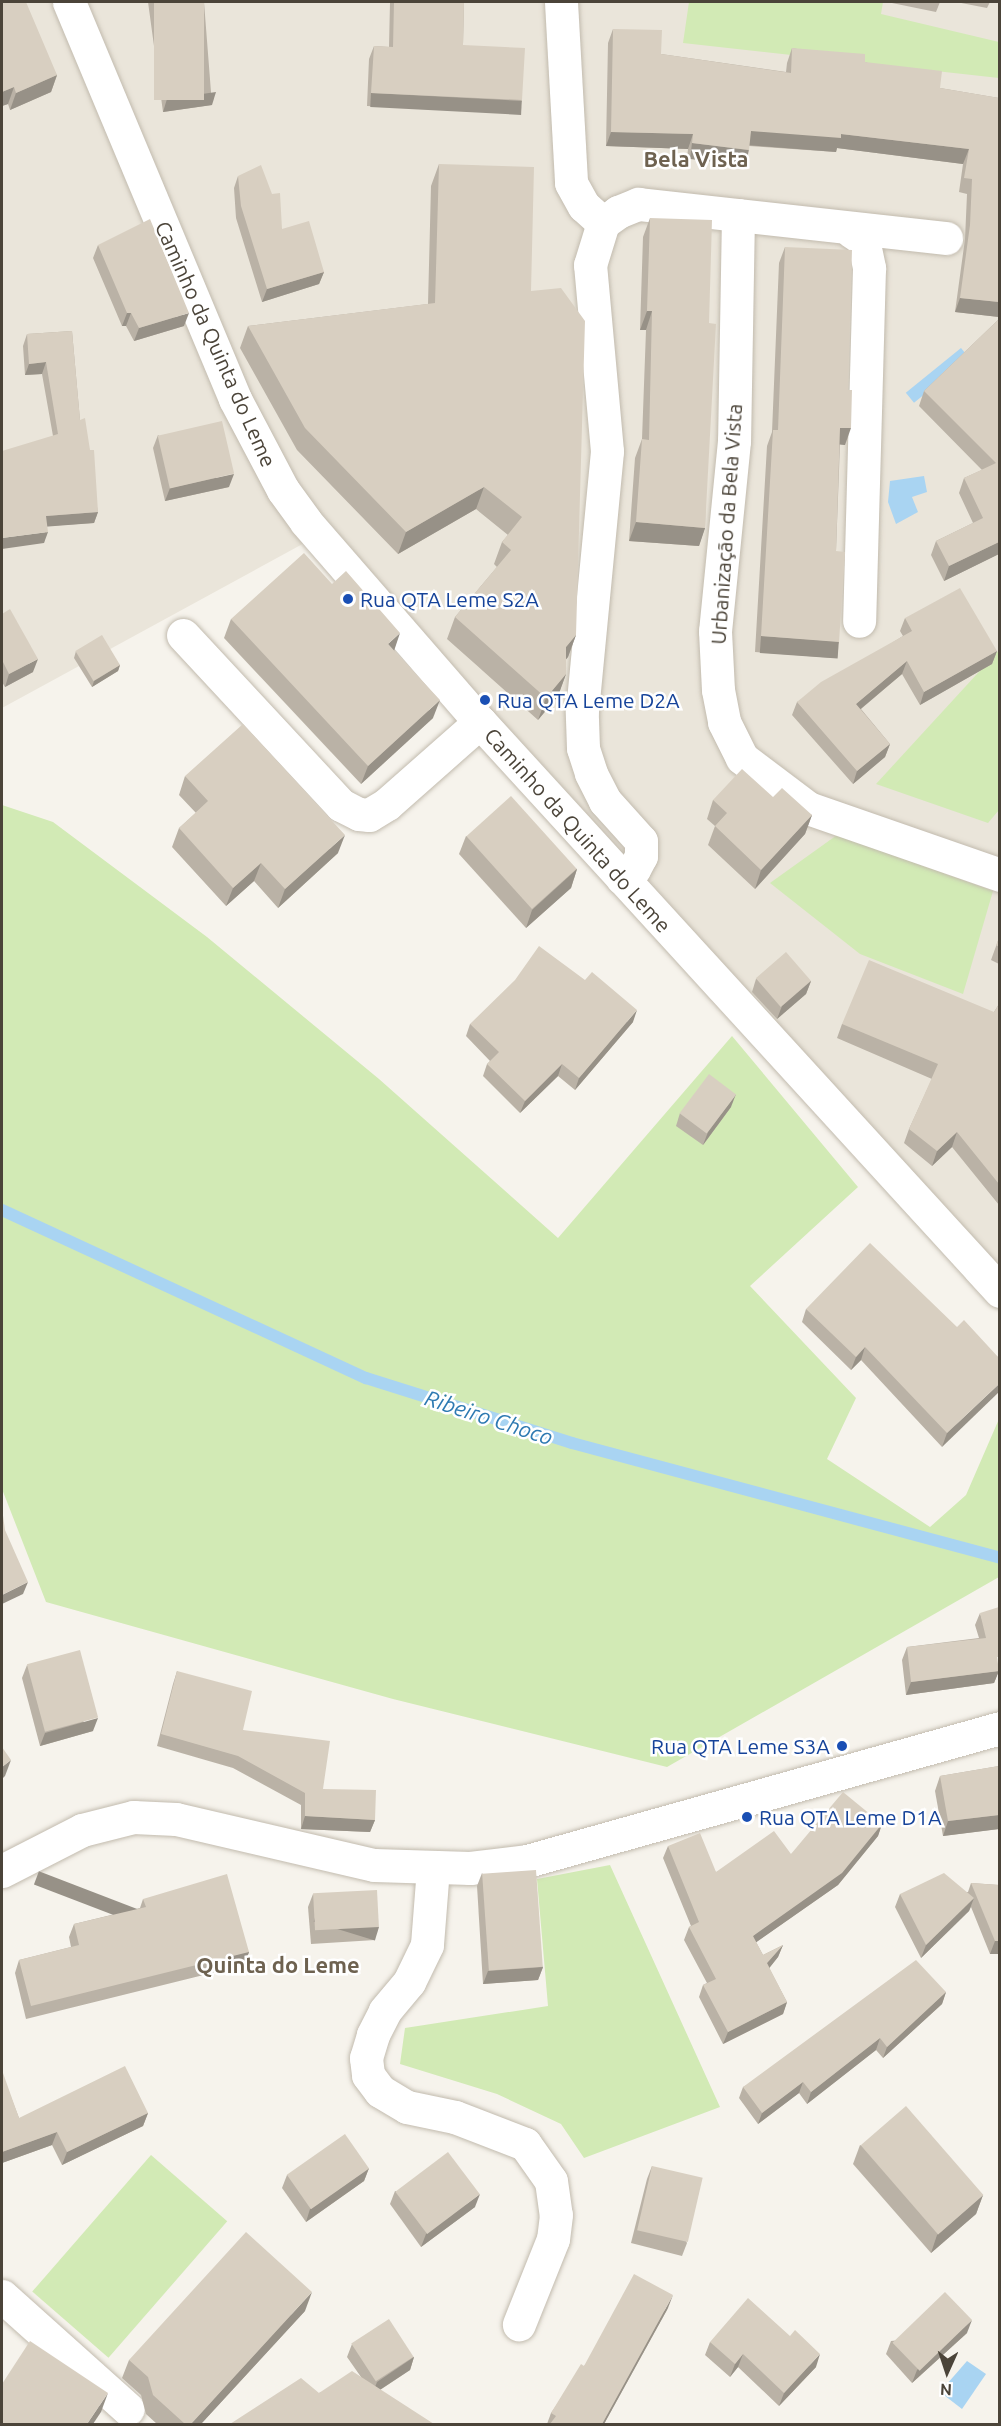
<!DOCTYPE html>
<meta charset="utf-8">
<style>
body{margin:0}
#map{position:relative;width:1001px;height:2426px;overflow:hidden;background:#f6f3ec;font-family:Ubuntu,sans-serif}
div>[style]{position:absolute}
.residential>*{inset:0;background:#eae5da}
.green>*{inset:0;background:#d2eab5;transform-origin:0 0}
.water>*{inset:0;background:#a9d4f2;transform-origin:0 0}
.stream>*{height:12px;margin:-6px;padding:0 6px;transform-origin:6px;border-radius:6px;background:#a9d4f2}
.roads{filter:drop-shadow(0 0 2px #c2bbae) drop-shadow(0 0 2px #c2bbae)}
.minor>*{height:33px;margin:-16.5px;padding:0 16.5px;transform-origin:16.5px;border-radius:16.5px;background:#fff}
.wall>*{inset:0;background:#bab2a6}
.shaded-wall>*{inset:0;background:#979187;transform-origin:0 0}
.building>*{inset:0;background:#d8cfc1;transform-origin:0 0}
.dots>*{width:16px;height:16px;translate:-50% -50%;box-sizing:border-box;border:3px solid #fff;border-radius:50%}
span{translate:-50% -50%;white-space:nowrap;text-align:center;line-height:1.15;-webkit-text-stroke:5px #fff;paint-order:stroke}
.street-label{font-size:21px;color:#4b4439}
.transit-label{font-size:21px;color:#164399}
.left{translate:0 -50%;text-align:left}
.right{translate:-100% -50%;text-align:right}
.neighbourhood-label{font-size:22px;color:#6e6250;font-weight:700}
.water-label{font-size:22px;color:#2e7ab2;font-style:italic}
.frame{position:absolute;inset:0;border:3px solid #4b4439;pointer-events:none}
.north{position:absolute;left:917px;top:2342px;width:60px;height:60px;-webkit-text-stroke:4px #fff;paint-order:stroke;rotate:183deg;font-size:16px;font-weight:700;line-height:24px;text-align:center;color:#4b4439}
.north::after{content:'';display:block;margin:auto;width:21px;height:27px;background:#4b4439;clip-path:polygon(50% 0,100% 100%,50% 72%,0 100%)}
</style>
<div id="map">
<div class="residential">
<div style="clip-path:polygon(2px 2px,999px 2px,999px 1283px,319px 535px,2px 708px)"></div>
</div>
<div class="green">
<div style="clip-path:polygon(689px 2px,883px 2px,881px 14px,999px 42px,999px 78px,683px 43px)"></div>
<div style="clip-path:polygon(999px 650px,999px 810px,988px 823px,876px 784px)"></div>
<div style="clip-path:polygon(2px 805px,53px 822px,207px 937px,379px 1079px,558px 1238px,732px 1036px,858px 1187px,750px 1286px,856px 1398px,827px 1459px,930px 1527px,966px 1495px,999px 1419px,999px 1577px,667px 1767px,393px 1699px,46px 1602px,2px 1489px)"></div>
<div style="clip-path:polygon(837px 835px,993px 891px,963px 994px,860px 954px,770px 883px)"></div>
<div style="clip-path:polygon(610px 1865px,720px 2107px,584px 2158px,561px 2124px,497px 2094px,400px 2064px,405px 2028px,548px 2006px,537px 1879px)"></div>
<div style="left:151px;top:2155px;width:101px;height:181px;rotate:41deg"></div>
</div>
<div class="water">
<div style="left:961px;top:348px;width:13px;height:71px;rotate:51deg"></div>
<div style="clip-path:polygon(924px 476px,927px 492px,912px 497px,918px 512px,896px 524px,888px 502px,890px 481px)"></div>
<div style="clip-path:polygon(967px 2361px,986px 2374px,962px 2409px,940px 2392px)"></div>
</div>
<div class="stream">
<div style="left:2px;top:1210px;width:401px;rotate:24.8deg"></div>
<div style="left:366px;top:1378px;width:216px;rotate:17.5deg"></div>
<div style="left:572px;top:1443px;width:443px;rotate:15deg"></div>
</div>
<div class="roads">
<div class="minor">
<div style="left:69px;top:2px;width:430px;rotate:67.3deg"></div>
<div style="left:235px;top:399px;width:103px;rotate:62.2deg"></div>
<div style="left:283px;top:490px;width:39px;rotate:54deg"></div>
<div style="left:306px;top:522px;width:265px;rotate:49deg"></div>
<div style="left:480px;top:722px;width:771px;rotate:47.58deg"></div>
<div style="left:561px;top:2px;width:181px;rotate:86.8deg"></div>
<div style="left:571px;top:183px;width:26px;rotate:61deg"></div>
<div style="left:584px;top:206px;width:25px;rotate:42deg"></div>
<div style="left:738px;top:215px;width:226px;rotate:91deg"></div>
<div style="left:734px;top:441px;width:191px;rotate:95.7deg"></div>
<div style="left:715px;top:631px;width:59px;rotate:87.1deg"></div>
<div style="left:718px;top:690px;width:33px;rotate:79deg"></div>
<div style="left:724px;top:722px;width:40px;rotate:63.4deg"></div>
<div style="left:742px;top:758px;width:83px;rotate:37.1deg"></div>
<div style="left:808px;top:808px;width:203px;rotate:19.2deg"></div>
<div style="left:851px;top:231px;width:14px;rotate:34deg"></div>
<div style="left:863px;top:239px;width:30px;rotate:78deg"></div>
<div style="left:869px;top:268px;width:353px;rotate:91.6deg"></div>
<div style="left:183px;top:635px;width:232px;rotate:47.1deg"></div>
<div style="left:341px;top:805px;width:20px;rotate:27deg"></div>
<div style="left:359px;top:814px;width:10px;rotate:6deg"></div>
<div style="left:369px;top:815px;width:21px;rotate:-31deg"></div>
<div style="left:387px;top:804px;width:124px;rotate:-41.4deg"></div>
<div style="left:622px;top:878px;width:15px;rotate:-37deg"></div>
<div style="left:634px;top:869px;width:15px;rotate:-62deg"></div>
<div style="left:641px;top:856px;width:15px;rotate:-90deg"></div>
<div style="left:641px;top:841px;width:54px;rotate:-132deg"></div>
<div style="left:605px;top:801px;width:31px;rotate:-117deg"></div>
<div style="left:591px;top:773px;width:26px;rotate:-108deg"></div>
<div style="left:583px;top:748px;width:37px;rotate:-92deg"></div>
<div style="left:582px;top:711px;width:261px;rotate:-84.5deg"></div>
<div style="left:607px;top:451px;width:187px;rotate:-95.2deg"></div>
<div style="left:590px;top:265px;width:44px;rotate:-72.8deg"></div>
<div style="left:603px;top:223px;width:19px;rotate:-36deg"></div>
<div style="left:618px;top:212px;width:22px;rotate:-22deg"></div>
<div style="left:638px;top:204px;width:310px;rotate:6.3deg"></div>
<div style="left:433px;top:1868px;width:77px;rotate:94.5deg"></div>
<div style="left:427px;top:1945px;width:41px;rotate:115.9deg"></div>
<div style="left:409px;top:1982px;width:38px;rotate:130deg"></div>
<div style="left:385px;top:2011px;width:27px;rotate:117deg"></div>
<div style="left:373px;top:2035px;width:24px;rotate:107deg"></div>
<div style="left:366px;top:2058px;width:17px;rotate:83deg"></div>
<div style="left:368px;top:2075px;width:20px;rotate:53deg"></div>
<div style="left:380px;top:2091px;width:31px;rotate:31deg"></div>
<div style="left:407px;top:2107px;width:49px;rotate:11.8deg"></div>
<div style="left:455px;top:2117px;width:75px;rotate:21.1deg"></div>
<div style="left:525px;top:2144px;width:45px;rotate:54.9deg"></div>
<div style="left:551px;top:2181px;width:34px;rotate:82deg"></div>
<div style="left:556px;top:2215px;width:24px;rotate:97deg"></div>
<div style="left:553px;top:2239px;width:92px;rotate:111.8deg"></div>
<div style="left:2px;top:1871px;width:90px;rotate:-27.1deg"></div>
<div style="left:82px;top:1830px;width:53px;rotate:-14.3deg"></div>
<div style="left:133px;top:1817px;width:43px;rotate:2.7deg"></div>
<div style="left:176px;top:1819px;width:203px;rotate:13.1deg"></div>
<div style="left:374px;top:1865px;width:96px;rotate:1.8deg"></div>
<div style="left:470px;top:1868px;width:57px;rotate:-7deg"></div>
<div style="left:527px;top:1861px;width:491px;rotate:-15.7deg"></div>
<div style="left:2px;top:2296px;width:169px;rotate:41.9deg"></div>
</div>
</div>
<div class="wall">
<div style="clip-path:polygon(2px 2px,57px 75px,51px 92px,10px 110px,8px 104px,2px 106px)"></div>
<div style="clip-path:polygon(133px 2px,204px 2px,212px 105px,163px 112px,148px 2px,133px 3px)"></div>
<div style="clip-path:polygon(390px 2px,464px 2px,463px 45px,522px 100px,517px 112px,367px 106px,369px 59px,374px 46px,389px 47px)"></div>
<div style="clip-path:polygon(887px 2px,940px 2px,936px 12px)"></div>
<div style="clip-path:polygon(956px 2px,990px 2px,987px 8px)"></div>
<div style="clip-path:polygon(613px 29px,661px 54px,786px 72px,787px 63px,792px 48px,865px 62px,940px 88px,999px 98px,999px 317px,955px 312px,965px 239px,967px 194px,959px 192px,963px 164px,837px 148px,836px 152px,749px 146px,749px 150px,744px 165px,687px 158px,688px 149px,606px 146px,608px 43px)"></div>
<div style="clip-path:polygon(439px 164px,531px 291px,576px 635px,568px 657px,566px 659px,566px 674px,558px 696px,538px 720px,447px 639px,455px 617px,497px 567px,494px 564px,502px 542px,508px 535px,476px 509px,398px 554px,297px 450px,240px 348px,248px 326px,428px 304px,431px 186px)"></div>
<div style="clip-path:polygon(238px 176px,282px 229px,324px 272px,319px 284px,262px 302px,236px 218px,234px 188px)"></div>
<div style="clip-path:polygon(650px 218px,709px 323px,705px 528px,699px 546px,629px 541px,635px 458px,642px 439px,646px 330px,640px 330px,643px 237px)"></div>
<div style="clip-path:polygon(98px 245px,184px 326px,134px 341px,126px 326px,122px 326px,93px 258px)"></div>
<div style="clip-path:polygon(785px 247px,848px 390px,845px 445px,840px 444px,836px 551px,839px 642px,833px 658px,755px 652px,767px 446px,772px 432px,779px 263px)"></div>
<div style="clip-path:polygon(999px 319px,999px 554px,944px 581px,931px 555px,936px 541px,973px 523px,959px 493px,964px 478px,982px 470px,919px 406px,924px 391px)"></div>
<div style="clip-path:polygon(72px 331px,80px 420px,98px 512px,94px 523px,47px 526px,44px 543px,53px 436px,42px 374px,25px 375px,23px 346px,27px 334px)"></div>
<div style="clip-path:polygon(158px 435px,229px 487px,165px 501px,153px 448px)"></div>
<div style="clip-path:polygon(2px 614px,33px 672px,5px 687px,2px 682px)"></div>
<div style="clip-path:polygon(905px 618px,997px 651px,992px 664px,920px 705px,902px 674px,861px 709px,890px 744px,885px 757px,853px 784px,792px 715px,797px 702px,903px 636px,900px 631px)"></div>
<div style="clip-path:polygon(231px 619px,394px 650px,433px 718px,361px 784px,224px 638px)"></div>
<div style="clip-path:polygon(76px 651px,120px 665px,118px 671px,92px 687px,74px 658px)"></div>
<div style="clip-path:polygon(185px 776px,338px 853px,278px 908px,254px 881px,226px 906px,172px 847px,179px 828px,196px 813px,179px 795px)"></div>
<div style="clip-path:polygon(773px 797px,812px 815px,805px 834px,755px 889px,708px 845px,715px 826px,707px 819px,713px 800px)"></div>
<div style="clip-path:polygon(466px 836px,577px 869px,571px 888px,526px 928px,459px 854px)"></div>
<div style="clip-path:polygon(999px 938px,999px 964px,991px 960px)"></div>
<div style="clip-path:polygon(756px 979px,811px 981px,806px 994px,777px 1019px,752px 992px)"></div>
<div style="clip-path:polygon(999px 1004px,999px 1205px,952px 1147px,932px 1166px,904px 1143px,909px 1129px,932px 1079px,837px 1038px,842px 1024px,994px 1012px)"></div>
<div style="clip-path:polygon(633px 1022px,575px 1090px,558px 1076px,520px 1113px,483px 1076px,487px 1064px,490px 1061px,466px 1036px,470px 1024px)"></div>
<div style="clip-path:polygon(731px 1107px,703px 1145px,676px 1126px,680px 1113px)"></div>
<div style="clip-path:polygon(806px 1309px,957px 1327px,999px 1358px,942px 1447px,861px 1360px,851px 1370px,802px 1322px)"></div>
<div style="clip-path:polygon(980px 1613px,999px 1670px,994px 1683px,906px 1695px,902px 1660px,907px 1647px,979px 1638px,975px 1625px)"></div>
<div style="clip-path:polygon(27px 1665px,93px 1731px,40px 1746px,22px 1678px)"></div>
<div style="clip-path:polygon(177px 1671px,243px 1730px,323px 1789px,375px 1820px,370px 1832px,301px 1829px,301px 1805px,233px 1768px,157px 1746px,173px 1684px)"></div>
<div style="clip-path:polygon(999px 1766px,999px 1829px,943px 1836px,935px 1791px,940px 1776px)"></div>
<div style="clip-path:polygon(882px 1824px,878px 1836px,838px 1885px,756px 1942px,763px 1955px,783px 1945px,778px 1957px,769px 1968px,787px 2002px,783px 2014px,723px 2044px,699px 1997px,703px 1985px,707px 1983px,684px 1940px,689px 1927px,691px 1926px,663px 1858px,668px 1846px,716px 1872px,791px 1854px)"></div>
<div style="clip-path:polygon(482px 1873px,543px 1967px,538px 1980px,483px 1984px,477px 1886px)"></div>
<div style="clip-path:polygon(971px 1883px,999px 1885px,999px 1956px,999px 1954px,990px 1954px,971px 1907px,969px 1911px,921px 1958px,895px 1907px,900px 1894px,968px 1892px)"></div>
<div style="clip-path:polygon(313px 1894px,375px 1940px,311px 1944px,308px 1907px)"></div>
<div style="clip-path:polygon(143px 1899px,249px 1952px,244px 1965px,26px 2019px,15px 1973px,19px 1960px,71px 1947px,69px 1937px,74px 1924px,140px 1908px)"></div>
<div style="clip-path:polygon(946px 1992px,942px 2004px,883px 2058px,876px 2050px,807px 2104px,799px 2093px,758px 2124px,739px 2098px,743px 2087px)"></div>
<div style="clip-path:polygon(2px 2074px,19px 2118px,148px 2113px,143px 2126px,62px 2165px,52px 2145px,2px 2163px)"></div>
<div style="clip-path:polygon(860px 2145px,983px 2195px,976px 2214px,931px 2253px,853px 2164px)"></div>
<div style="clip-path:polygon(652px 2166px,687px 2243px,682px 2256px,631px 2243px,647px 2179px)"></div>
<div style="clip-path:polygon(369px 2168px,364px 2181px,306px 2222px,282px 2188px,287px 2175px)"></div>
<div style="clip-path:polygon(395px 2191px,475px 2207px,421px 2247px,390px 2204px)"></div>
<div style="clip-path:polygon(668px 2308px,604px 2424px,547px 2424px,551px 2413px,584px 2366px)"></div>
<div style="clip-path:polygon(305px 2311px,201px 2424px,157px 2424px,146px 2414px,141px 2395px,122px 2378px,129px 2360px)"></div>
<div style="clip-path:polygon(967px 2333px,912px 2383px,886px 2354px,891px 2341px)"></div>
<div style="clip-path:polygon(710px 2342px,816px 2367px,779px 2406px,738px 2367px,730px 2377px,705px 2355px)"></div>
<div style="clip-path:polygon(352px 2344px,414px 2357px,410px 2370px,380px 2390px,319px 2393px,361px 2377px,347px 2357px)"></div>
</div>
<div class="shaded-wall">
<div style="clip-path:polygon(57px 75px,51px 92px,10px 110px,16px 93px)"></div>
<div style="clip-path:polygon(14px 87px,8px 104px,2px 106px,2px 92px)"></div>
<div style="clip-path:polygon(216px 92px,212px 105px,163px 112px,167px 99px)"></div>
<div style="left:371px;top:93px;width:151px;height:14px;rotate:3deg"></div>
<div style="clip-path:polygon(751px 131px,841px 134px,969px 149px,963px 164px,837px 148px,836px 152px,746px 145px)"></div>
<div style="clip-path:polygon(611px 132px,693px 134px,688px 149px,606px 146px)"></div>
<div style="left:692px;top:143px;width:57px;height:16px;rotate:7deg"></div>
<div style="clip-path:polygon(324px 272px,319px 284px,262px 302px,267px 289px)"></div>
<div style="clip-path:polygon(960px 298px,999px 302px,999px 317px,955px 312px)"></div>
<div style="clip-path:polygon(647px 311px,652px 311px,646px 330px,640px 330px)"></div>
<div style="clip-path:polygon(127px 313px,131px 313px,126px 326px,122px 326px)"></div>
<div style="clip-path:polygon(189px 313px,184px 326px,134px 341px,139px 328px)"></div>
<div style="clip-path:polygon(46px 362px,42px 374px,25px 375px,29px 364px)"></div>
<div style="clip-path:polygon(840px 428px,851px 428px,845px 445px,834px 444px)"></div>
<div style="clip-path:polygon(234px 474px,229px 487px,165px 501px,170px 488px)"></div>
<div style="clip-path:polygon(484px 487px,476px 509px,398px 554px,406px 532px)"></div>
<div style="clip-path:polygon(98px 512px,94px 523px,42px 527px,46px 516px)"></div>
<div style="clip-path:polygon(636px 522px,705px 528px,699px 546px,629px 541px)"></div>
<div style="clip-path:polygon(48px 532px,44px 543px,2px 549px,2px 538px)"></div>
<div style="clip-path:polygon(999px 542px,999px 554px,944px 581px,949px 566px)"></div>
<div style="clip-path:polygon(400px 633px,394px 651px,388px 644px)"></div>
<div style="clip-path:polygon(576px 635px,568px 657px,558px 669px,566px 647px)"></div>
<div style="left:761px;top:636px;width:78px;height:17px;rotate:4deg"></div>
<div style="clip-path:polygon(997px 651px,992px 664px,920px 705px,924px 692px)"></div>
<div style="clip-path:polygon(38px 659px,33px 672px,5px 687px,9px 674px)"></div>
<div style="clip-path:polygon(907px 661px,902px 674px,851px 717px,856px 704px)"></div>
<div style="clip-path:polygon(120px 665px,118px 671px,92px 687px,94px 681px)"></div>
<div style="clip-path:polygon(566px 674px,558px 696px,538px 720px,546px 698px)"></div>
<div style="clip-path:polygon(440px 700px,433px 718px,361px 784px,368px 766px)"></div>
<div style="clip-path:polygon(890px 744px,885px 757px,853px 784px,857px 771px)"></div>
<div style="clip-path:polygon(812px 815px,805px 834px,755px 889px,761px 870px)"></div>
<div style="clip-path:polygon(345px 835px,338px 853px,278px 908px,285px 889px)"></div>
<div style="clip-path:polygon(261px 863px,254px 881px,226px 906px,233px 888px)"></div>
<div style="clip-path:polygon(577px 869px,571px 888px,526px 928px,532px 910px)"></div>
<div style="clip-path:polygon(811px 981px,806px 994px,777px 1019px,782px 1006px)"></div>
<div style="clip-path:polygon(637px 1010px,633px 1022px,575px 1090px,579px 1078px)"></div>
<div style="clip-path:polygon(562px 1064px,558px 1076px,520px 1113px,525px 1101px)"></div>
<div style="clip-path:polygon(736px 1094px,731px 1107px,703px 1145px,708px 1132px)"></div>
<div style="clip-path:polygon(957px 1132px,952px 1147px,932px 1166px,937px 1151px)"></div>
<div style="clip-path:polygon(865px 1347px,861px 1360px,851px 1370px,856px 1357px)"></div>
<div style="clip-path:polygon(999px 1384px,999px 1392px,942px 1447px,947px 1433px)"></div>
<div style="clip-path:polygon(28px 1582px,23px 1594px,2px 1604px,2px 1595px)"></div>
<div style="clip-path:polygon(999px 1671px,994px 1683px,906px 1695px,911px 1682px)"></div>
<div style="clip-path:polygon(98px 1718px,93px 1731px,40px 1746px,45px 1733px)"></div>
<div style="clip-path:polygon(11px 1760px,5px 1776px,2px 1779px,2px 1767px)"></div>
<div style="clip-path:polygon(999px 1815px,999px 1829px,943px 1836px,948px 1821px)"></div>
<div style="clip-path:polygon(305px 1816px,375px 1820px,370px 1832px,301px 1829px)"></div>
<div style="clip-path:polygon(882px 1824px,878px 1836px,838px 1885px,748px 1948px,753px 1936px)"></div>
<div style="clip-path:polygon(974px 1898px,969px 1911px,921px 1958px,926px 1945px)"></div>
<div style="left:379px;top:1927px;width:14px;height:64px;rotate:107deg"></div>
<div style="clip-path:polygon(995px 1941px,999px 1941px,999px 1954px,990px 1954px)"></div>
<div style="clip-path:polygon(783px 1945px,778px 1957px,763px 1976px,767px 1963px)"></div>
<div style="left:249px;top:1952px;width:14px;height:225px;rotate:111deg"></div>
<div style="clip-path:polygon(543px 1967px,538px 1980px,483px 1984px,488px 1971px)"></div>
<div style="clip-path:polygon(946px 1992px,942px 2004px,883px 2058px,887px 2047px)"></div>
<div style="clip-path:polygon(787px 2002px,783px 2014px,723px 2044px,728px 2032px)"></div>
<div style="clip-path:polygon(880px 2038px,876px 2050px,807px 2104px,811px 2092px)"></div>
<div style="clip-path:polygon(803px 2082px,799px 2093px,758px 2124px,762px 2113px)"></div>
<div style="clip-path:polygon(148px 2113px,143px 2126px,62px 2165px,67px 2152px)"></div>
<div style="clip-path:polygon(57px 2132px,52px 2145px,2px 2163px,2px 2152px)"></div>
<div style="clip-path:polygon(369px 2168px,364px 2181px,306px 2222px,310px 2209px)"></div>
<div style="clip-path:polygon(480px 2194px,475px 2207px,421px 2247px,426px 2234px)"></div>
<div style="clip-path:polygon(983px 2195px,976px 2214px,931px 2253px,937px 2235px)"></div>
<div style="clip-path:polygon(312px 2292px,305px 2311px,201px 2424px,191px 2424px)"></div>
<div style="clip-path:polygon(673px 2295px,668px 2308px,604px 2424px,602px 2424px)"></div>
<div style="clip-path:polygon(972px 2320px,967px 2333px,912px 2383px,917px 2370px)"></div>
<div style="clip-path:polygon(743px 2354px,738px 2367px,730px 2377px,735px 2364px)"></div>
<div style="clip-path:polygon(820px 2354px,816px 2367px,779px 2406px,784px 2393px)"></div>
<div style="clip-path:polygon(414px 2357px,410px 2370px,372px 2395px,377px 2382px)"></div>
<div style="clip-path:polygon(108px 2393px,101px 2412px,93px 2424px,87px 2424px)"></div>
</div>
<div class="building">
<div style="clip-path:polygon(2px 2px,26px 2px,57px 75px,16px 93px,14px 87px,2px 92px)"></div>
<div style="left:154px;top:2px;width:50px;height:98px"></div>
<div style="clip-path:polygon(394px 2px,464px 2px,463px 45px,525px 48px,522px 100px,371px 93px,374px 46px,393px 47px)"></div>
<div style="clip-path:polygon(613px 29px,662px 30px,661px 54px,791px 73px,792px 48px,865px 54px,865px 62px,942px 71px,940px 88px,999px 98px,999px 302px,960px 298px,970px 225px,972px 179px,964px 178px,969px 149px,841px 134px,841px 138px,751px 131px,749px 150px,692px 143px,693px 134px,611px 132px)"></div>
<div style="clip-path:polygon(439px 164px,534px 167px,531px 291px,561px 288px,585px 321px,576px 635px,566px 647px,566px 674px,546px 698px,455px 617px,511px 550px,502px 542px,522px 517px,484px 487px,406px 532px,305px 428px,248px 326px,435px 303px)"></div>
<div style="clip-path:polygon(261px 165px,272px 194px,280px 193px,282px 229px,309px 221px,324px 272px,267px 289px,241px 206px,238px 176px)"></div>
<div style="clip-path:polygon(650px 218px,712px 220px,709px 323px,716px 324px,705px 528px,636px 522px,642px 439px,649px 440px,652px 311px,647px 311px)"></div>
<div style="clip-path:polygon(150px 219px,189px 313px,139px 328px,131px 313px,127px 313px,98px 245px)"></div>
<div style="clip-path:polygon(785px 247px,852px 250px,848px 390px,852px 390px,851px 428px,840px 428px,836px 551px,845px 552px,839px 642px,761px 636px,773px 430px,778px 430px)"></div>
<div style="clip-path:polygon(999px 319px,999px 542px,949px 566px,936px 541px,983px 518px,964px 478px,996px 463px,924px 391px)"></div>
<div style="clip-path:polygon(72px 331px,80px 420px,85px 418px,90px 450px,94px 450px,98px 512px,46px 516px,48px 532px,2px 538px,2px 451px,58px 434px,46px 362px,29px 364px,27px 334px)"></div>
<div style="left:222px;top:421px;width:54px;height:66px;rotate:77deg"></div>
<div style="clip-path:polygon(304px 553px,332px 584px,346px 571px,400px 633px,388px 644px,440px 700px,368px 766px,231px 619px)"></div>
<div style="clip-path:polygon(960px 588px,997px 651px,924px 692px,907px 661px,856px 704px,890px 744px,857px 771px,797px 702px,821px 682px,912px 631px,905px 618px)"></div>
<div style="clip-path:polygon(10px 609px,38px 659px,9px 674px,2px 660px,2px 614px)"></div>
<div style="left:102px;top:635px;width:35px;height:31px;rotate:59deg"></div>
<div style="clip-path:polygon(243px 724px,345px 835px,285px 889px,261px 863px,233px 888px,179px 828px,208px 801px,185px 776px)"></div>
<div style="clip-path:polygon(742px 769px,773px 797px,782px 788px,812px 815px,761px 870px,715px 826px,727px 813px,713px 800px)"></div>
<div style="left:511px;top:796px;width:98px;height:60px;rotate:48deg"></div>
<div style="clip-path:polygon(999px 938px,999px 947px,996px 945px)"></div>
<div style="clip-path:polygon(539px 946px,585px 980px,592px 972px,637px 1010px,579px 1078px,562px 1064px,525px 1101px,487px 1064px,499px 1052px,470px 1024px,515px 980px)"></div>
<div style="left:786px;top:952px;width:38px;height:40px;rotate:49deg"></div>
<div style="clip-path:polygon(869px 960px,994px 1012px,999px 1004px,999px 1184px,957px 1132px,937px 1151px,909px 1129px,938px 1064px,842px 1024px)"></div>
<div style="left:709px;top:1074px;width:34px;height:49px;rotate:37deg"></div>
<div style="clip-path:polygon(870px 1243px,957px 1327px,964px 1320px,999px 1358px,999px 1384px,947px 1433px,865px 1347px,856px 1357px,806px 1309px)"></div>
<div style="clip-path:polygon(2px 1508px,5px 1530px,28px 1582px,2px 1595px)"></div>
<div style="clip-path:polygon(999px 1607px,999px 1657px,997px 1657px,999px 1671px,911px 1682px,907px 1647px,986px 1638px,980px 1613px)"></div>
<div style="left:80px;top:1650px;width:70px;height:55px;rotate:75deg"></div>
<div style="clip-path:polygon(177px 1671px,252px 1691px,243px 1730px,330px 1741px,323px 1789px,376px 1790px,375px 1820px,305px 1816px,305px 1793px,238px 1756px,161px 1734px)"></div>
<div style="clip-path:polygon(2px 1747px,11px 1760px,2px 1767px)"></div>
<div style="clip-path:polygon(999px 1766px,999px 1815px,948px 1821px,940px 1776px)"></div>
<div style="clip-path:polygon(843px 1792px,882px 1824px,842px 1873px,753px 1936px,763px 1955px,783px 1945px,767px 1963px,787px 2002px,728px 2032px,703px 1985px,716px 1979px,689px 1927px,699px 1922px,668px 1846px,700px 1833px,716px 1872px,774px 1831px,791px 1854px)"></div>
<div style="left:536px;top:1870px;width:97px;height:54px;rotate:86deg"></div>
<div style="clip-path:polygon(944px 1873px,974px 1898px,926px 1945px,900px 1894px)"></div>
<div style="clip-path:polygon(227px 1874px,249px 1952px,31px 2006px,19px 1960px,79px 1945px,74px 1924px,146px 1907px,143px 1899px)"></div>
<div style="clip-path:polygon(971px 1883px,999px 1885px,999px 1941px,995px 1941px)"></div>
<div style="left:377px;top:1890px;width:37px;height:64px;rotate:87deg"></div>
<div style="clip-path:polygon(916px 1960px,946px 1992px,887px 2047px,880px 2038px,811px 2092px,803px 2082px,762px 2113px,743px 2087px)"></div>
<div style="clip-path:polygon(125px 2066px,148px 2113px,67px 2152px,57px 2132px,2px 2152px,2px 2074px,3px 2073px,19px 2118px)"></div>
<div style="left:906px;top:2106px;width:118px;height:60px;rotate:49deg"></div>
<div style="left:345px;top:2134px;width:42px;height:71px;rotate:55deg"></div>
<div style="left:448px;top:2152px;width:53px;height:66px;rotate:53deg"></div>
<div style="left:652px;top:2166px;width:52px;height:66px;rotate:13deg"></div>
<div style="clip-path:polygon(246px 2232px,312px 2292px,191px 2424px,185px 2424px,153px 2395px,148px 2377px,129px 2360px)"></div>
<div style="clip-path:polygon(634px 2274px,673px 2295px,602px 2424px,550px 2424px,556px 2416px,551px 2413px,581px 2364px,584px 2366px)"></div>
<div style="left:945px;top:2292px;width:39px;height:73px;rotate:46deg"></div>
<div style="clip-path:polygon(748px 2298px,790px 2336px,795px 2330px,820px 2354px,784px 2393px,743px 2354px,735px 2364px,710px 2342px)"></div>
<div style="left:389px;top:2319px;width:45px;height:45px;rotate:57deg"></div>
<div style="clip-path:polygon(30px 2341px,108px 2393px,87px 2424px,2px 2424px,2px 2384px)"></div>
<div style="clip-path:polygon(352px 2371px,434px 2424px,230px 2424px,301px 2378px,319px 2393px)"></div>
</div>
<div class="dots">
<div style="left:348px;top:599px;background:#1a4fb4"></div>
<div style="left:485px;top:700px;background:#1a4fb4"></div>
<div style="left:842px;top:1746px;background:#1a4fb4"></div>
<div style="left:747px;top:1817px;background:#1a4fb4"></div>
</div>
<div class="street-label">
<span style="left:216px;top:344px;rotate:66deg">Caminho da Quinta do Leme</span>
<span style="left:726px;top:524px;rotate:-86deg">Urbanização da Bela Vista</span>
<span style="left:578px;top:830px;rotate:48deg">Caminho da Quinta do Leme</span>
</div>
<div class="transit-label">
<span class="left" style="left:360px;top:599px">Rua QTA Leme S2A</span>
<span class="left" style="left:497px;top:700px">Rua QTA Leme D2A</span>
<span class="right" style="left:830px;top:1746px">Rua QTA Leme S3A</span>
<span class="left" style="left:759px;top:1817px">Rua QTA Leme D1A</span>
</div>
<div class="neighbourhood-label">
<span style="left:696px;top:159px">Bela Vista</span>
<span style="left:278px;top:1965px">Quinta do Leme</span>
</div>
<div class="water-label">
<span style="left:489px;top:1417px;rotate:18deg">Ribeiro Choco</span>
</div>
<div class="frame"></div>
<div class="north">N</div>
</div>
